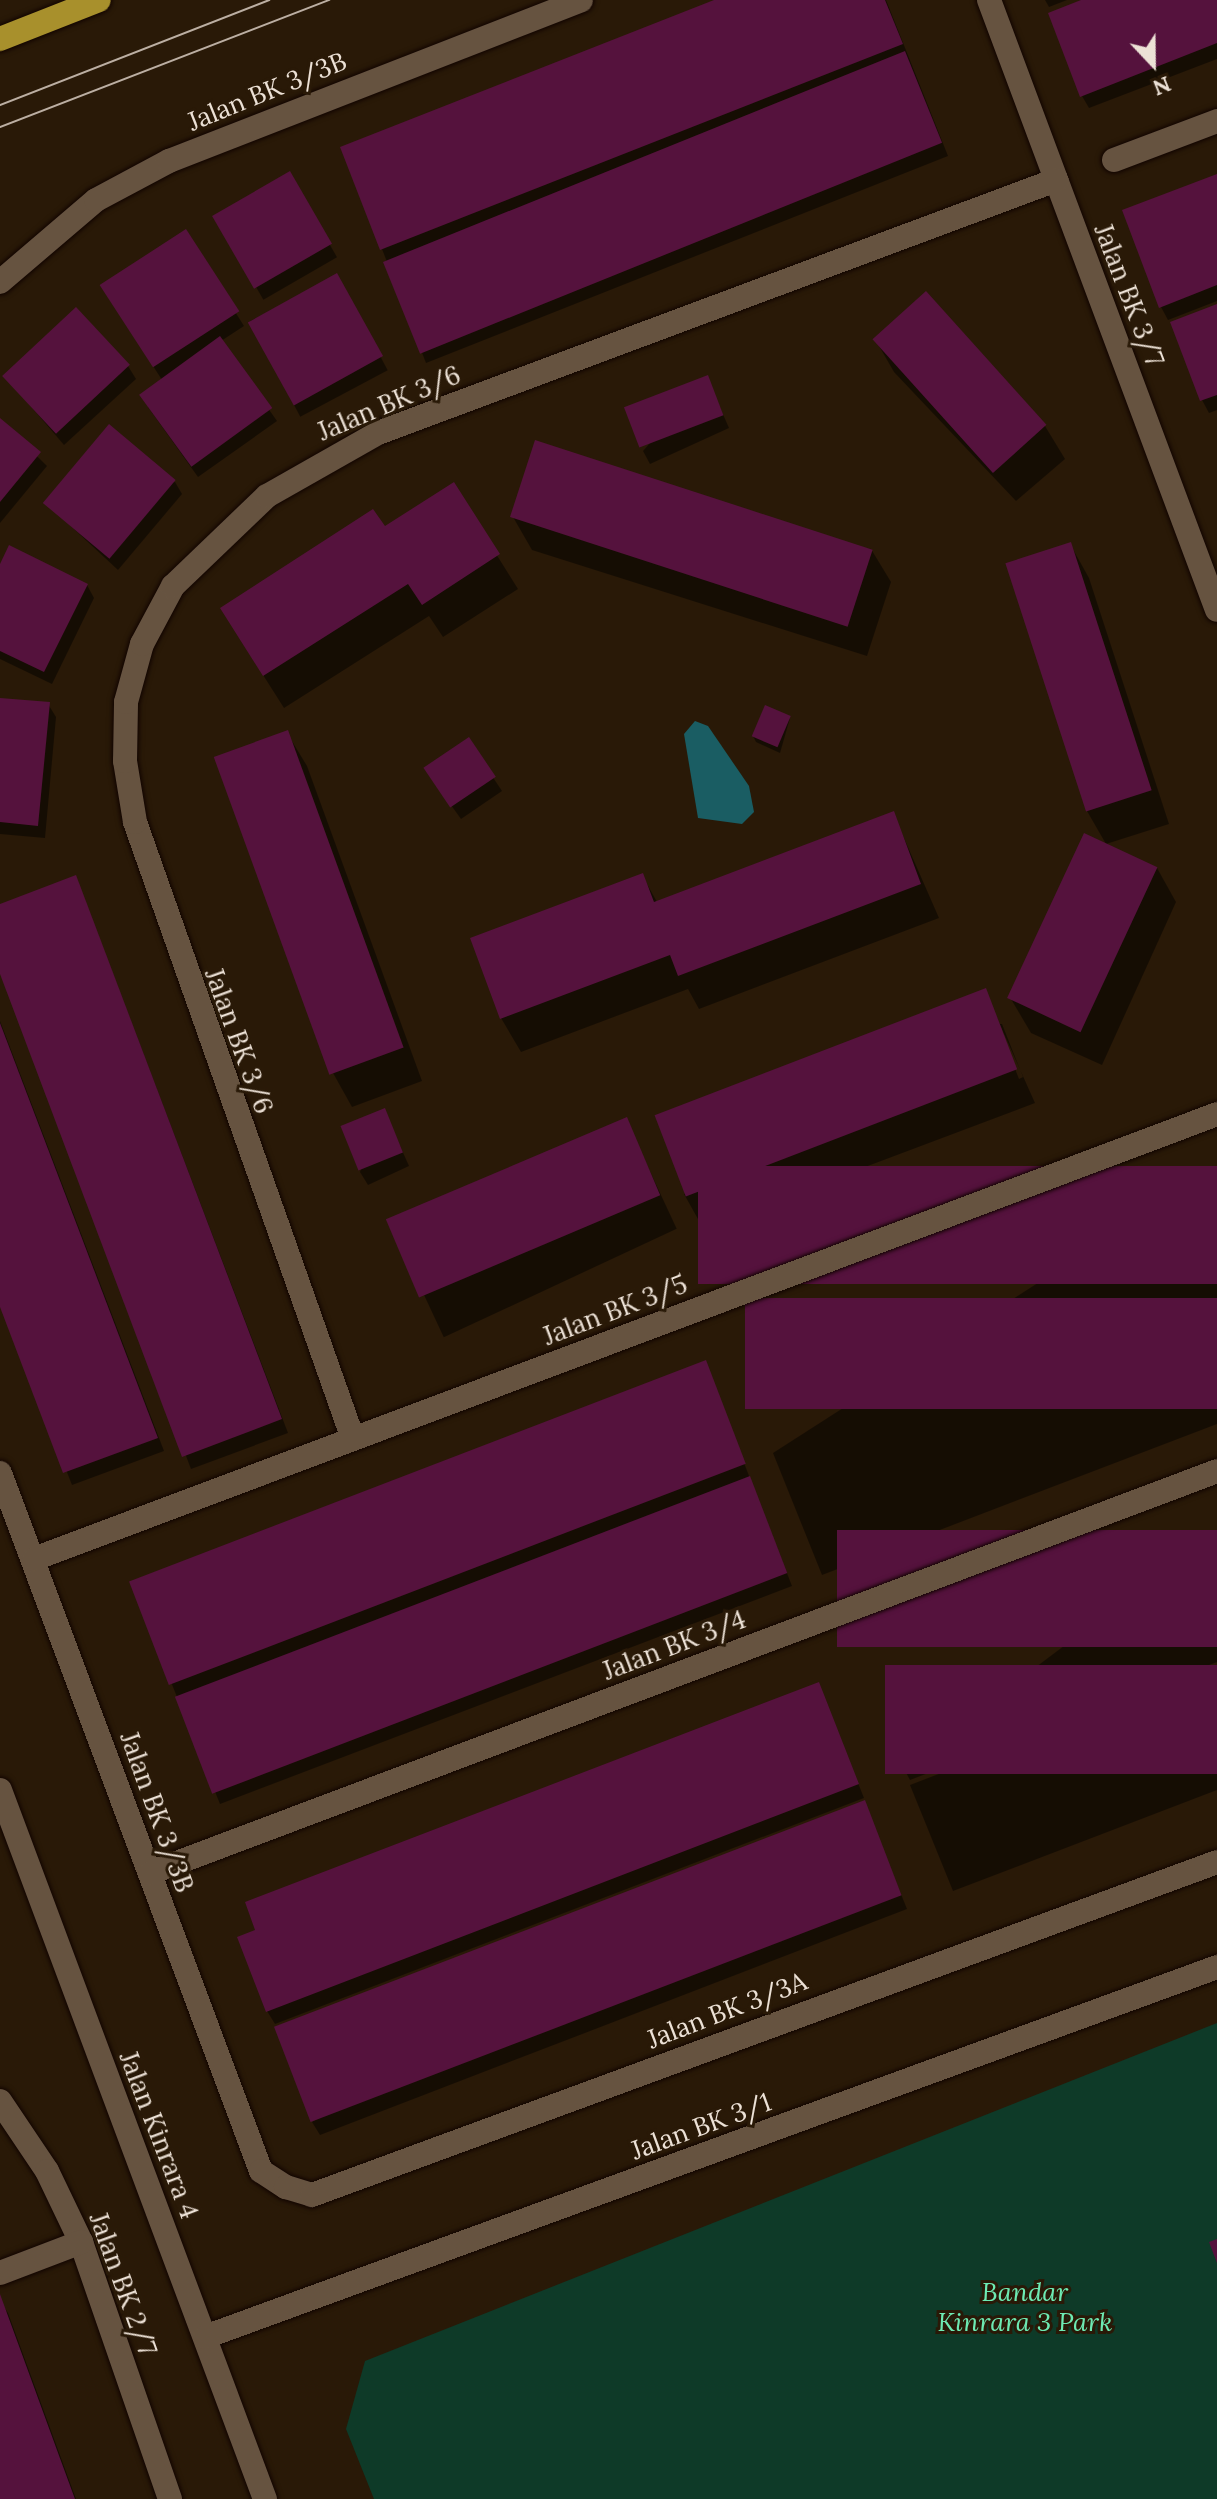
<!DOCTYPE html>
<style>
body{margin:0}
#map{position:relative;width:1217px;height:2499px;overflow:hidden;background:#291907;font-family:Lora,serif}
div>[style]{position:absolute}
.green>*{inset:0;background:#0e3a28}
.water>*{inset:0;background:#1a5d63}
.shadow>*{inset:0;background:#0007;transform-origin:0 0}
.building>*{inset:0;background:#55123d;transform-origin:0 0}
.roads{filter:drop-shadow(0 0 2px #110400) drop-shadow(0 0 2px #110400)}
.minor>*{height:24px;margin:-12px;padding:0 12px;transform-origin:12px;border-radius:12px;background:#665340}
.highway>*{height:24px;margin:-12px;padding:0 12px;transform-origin:12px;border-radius:12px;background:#a8902c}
.tram>*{height:2px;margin:-1px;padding:0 1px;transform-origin:1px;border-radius:1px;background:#bcafa3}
span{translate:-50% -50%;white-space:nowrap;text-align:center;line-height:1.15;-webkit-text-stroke:6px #291907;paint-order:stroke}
.street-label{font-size:26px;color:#ece1d6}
.park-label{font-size:26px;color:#6deab3;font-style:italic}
.north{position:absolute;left:1113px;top:24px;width:80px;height:80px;-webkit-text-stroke:6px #291907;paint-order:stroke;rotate:158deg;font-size:22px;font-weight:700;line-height:32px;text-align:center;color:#ece1d6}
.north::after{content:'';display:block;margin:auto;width:28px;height:36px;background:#ece1d6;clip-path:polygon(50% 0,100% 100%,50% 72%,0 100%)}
</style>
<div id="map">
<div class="green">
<div style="clip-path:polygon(1217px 2023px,1217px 2499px,374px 2499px,346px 2429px,365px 2361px)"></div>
</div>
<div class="water">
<div style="clip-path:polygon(695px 721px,708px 726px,749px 786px,754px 812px,742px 824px,698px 818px,684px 734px)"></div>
</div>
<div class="shadow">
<div style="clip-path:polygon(720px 0,886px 0,948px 156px,426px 363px,382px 249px)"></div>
<div style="clip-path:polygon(1045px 0,1067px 0,1049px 7px)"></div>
<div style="clip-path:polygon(1086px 0,1217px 0,1217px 59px,1089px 108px,1082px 96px)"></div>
<div style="left:289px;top:174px;width:96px;height:85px;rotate:60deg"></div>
<div style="clip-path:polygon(1217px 176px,1217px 301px,1168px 320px,1161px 307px)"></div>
<div style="clip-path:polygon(185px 232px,244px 326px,221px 341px,277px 421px,198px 477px,148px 407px,162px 380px,109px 297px)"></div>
<div style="left:337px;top:275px;width:108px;height:99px;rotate:62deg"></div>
<div style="clip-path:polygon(1217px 307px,1217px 410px,1209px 413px,1202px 400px)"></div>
<div style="clip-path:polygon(875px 339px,1045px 426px,1065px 459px,1016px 501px,894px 372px)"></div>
<div style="clip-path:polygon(128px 366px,136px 379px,64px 445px,4px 375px)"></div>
<div style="clip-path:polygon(707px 378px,729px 428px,650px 464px,643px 451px)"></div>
<div style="clip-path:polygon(0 420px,47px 466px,0 523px)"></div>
<div style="clip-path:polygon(175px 482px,182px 494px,118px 570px,46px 503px)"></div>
<div style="clip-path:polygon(453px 485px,518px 589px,443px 637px,429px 616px,284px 708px,242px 642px,384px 529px)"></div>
<div style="clip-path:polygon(513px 517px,871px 549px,891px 582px,867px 656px,532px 550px)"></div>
<div style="clip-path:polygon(1070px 544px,1089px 578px,1169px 824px,1106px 844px,1087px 811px,1008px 564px)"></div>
<div style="clip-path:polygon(0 568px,87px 585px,94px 598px,52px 684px,0 659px)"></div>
<div style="clip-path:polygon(0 700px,48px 704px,56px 717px,45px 838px,0 834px)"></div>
<div style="clip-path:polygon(790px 718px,780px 753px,756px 742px,753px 736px)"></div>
<div style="clip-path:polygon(287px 733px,307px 766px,422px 1081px,352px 1107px,333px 1073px)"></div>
<div style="clip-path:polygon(468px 740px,502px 791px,461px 819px,433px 780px)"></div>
<div style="clip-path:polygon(893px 813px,939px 918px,699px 1009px,688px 989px,521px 1052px,501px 1018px,642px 875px,657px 902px)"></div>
<div style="clip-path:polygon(1157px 868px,1176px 902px,1102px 1065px,1031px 1033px,1011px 999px)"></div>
<div style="clip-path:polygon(76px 877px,288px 1433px,191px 1469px,0 968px,0 906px)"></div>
<div style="clip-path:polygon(evenodd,985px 991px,1035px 1103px,703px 1228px,684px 1194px,985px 991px,998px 1024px,1002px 1024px,1023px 1077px,1019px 1079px,998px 1024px)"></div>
<div style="clip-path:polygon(0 1021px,164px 1451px,72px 1485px,0 1301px)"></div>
<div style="clip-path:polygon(384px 1110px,409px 1166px,368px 1185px,360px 1172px)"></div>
<div style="left:626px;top:1120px;width:120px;height:257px;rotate:65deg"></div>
<div style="clip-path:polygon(1217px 1168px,1217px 1424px,822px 1575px,773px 1453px)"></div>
<div style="clip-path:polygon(705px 1363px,792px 1586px,220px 1804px,171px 1682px)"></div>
<div style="clip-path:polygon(1217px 1531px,1217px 1662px,910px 1780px,903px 1767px)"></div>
<div style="clip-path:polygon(1217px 1667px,1217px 1790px,953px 1891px,910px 1785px)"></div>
<div style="clip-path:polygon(819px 1685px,864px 1798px,275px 2024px,267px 2011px)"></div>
<div style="clip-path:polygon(864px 1803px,907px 1909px,320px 2135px,312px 2122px)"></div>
<div style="clip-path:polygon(0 2301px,8px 2313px,76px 2499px,0 2499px)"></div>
</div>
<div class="building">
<div style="clip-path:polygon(714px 0,885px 0,903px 44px,380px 250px,340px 147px)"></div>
<div style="clip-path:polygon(1081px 0,1217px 0,1217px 43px,1080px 97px,1048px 13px)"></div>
<div style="left:905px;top:51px;width:99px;height:563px;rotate:68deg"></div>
<div style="left:290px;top:171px;width:84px;height:90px;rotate:60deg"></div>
<div style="clip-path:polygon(1217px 174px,1217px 285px,1159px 308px,1122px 210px)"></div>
<div style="left:186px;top:229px;width:98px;height:103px;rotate:57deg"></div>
<div style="left:337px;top:273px;width:95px;height:102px;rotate:61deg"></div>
<div style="left:926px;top:291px;width:180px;height:72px;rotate:48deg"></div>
<div style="clip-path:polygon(1217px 304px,1217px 395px,1200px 401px,1170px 322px)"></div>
<div style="left:76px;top:307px;width:79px;height:101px;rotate:47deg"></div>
<div style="left:220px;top:336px;width:89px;height:100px;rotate:54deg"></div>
<div style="left:708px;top:375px;width:43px;height:90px;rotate:69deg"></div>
<div style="clip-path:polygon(0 418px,41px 452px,0 502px)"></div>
<div style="left:109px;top:424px;width:87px;height:103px;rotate:40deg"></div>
<div style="left:535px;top:440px;width:355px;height:81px;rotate:18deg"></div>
<div style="clip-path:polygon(454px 482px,500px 554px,422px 605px,408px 584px,263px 676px,220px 608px,373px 509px,385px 526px)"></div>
<div style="left:1071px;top:542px;width:261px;height:69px;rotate:72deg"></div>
<div style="clip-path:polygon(9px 545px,88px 584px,44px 672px,0 651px,0 564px)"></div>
<div style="clip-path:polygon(0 698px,50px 702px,38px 826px,0 822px)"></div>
<div style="left:765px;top:705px;width:28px;height:34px;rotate:23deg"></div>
<div style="left:288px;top:730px;width:338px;height:79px;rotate:70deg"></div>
<div style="left:469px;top:737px;width:48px;height:55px;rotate:56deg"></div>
<div style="clip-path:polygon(894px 811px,921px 884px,678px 976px,670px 955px,500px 1019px,470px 938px,643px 873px,654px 902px)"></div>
<div style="left:1084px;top:833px;width:81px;height:182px;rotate:25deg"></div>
<div style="clip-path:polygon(76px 875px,282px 1419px,182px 1457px,0 974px,0 904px)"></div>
<div style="left:986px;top:988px;width:87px;height:355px;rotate:69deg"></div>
<div style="clip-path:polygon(0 1023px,158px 1438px,63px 1473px,0 1307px)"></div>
<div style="left:385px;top:1108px;width:48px;height:48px;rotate:68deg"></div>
<div style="left:627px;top:1117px;width:85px;height:262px;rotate:67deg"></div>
<div style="left:1217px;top:1166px;width:118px;height:519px;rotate:90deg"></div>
<div style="left:1217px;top:1298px;width:111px;height:472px;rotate:90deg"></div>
<div style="left:706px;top:1360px;width:111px;height:618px;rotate:69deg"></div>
<div style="left:750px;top:1476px;width:104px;height:616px;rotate:69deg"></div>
<div style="left:1217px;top:1530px;width:117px;height:380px;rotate:90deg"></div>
<div style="left:1217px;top:1665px;width:109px;height:332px;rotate:90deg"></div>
<div style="clip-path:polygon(819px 1682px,859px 1784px,266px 2012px,237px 1937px,255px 1930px,245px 1902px)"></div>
<div style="left:865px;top:1800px;width:102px;height:633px;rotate:69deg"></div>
<div style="clip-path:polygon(1217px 2239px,1217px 2263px,1209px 2242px)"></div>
<div style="clip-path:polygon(0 2294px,61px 2461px,75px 2499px,0 2499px)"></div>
</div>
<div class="roads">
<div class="minor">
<div style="left:989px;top:0;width:651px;rotate:69.51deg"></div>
<div style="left:1114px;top:160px;width:110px;rotate:-20.7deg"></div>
<div style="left:0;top:282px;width:126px;rotate:-40.5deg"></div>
<div style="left:96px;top:200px;width:83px;rotate:-28.1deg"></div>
<div style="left:169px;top:161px;width:442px;rotate:-21.3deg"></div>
<div style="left:353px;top:1439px;width:654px;rotate:-109.46deg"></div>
<div style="left:135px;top:822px;width:62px;rotate:-99.3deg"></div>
<div style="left:125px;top:761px;width:59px;rotate:-89deg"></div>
<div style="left:126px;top:702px;width:60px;rotate:-74.6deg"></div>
<div style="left:142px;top:644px;width:66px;rotate:-61.9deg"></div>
<div style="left:173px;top:586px;width:130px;rotate:-43.8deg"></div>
<div style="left:267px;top:496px;width:128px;rotate:-29.6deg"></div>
<div style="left:378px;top:433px;width:724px;rotate:-20.46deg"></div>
<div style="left:0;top:1473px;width:745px;rotate:69.5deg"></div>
<div style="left:261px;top:2171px;width:30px;rotate:33deg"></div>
<div style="left:286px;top:2187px;width:27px;rotate:17deg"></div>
<div style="left:312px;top:2195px;width:964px;rotate:-20.2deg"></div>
<div style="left:34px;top:1559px;width:1264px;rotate:-20.61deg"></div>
<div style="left:0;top:1790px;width:757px;rotate:69.51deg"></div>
<div style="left:150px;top:1873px;width:1140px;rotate:-20.64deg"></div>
<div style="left:0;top:2101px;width:84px;rotate:56.1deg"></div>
<div style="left:47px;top:2171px;width:79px;rotate:64.4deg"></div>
<div style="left:81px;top:2242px;width:272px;rotate:70.9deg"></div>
<div style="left:0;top:2273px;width:87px;rotate:-20.9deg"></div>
<div style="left:205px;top:2337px;width:1078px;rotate:-20.08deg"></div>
</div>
<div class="highway">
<div style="left:0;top:39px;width:106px;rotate:-21.5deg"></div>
</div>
</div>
<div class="tram">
<div style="left:0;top:105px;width:289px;rotate:-21.3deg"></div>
<div style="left:0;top:127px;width:353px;rotate:-21.1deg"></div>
</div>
<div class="street-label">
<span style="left:267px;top:91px;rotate:-22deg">Jalan BK 3/3B</span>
<span style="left:1129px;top:295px;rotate:69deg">Jalan BK 3/7</span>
<span style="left:389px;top:403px;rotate:-23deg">Jalan BK 3/6</span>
<span style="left:239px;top:1041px;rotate:70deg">Jalan BK 3/6</span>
<span style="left:615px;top:1310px;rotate:-21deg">Jalan BK 3/5</span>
<span style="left:674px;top:1645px;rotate:-21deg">Jalan BK 3/4</span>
<span style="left:157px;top:1812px;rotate:70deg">Jalan BK 3/3B</span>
<span style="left:727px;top:2010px;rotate:-21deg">Jalan BK 3/3A</span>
<span style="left:701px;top:2126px;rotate:-20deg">Jalan BK 3/1</span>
<span style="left:159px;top:2135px;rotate:69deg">Jalan Kinrara 4</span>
<span style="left:123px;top:2284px;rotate:70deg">Jalan BK 2/7</span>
</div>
<div class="park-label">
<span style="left:1025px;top:2307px">Bandar<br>Kinrara 3 Park</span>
</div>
<div class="north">N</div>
</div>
